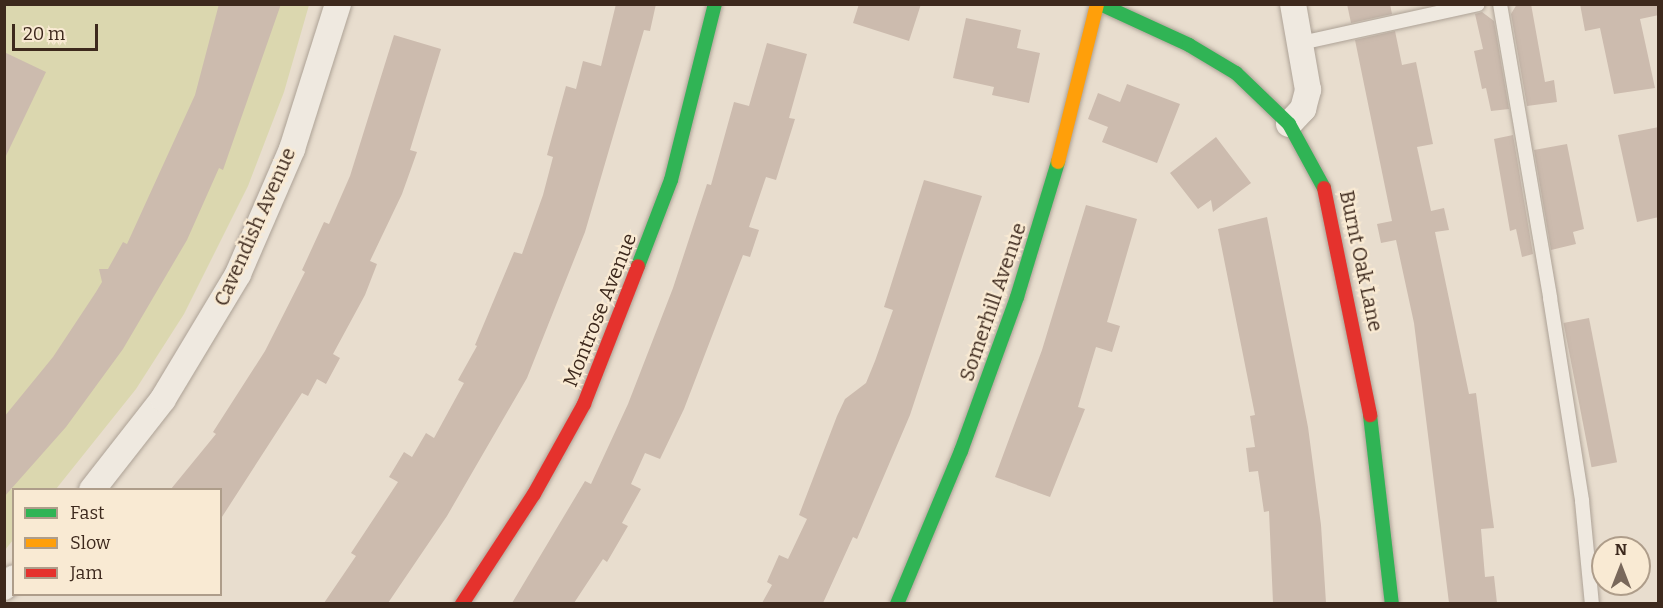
<!DOCTYPE html>
<style>
body{margin:0}
#map{position:relative;width:1663px;height:608px;overflow:hidden;background:#e8ddce;font-family:Bitter,serif}
div>[style]{position:absolute}
.green>*{inset:0;background:#dbd7af}
.building>*{inset:0;background:#ccbbae;transform-origin:0 0}
.roads{filter:drop-shadow(0 0 2px #ada296) drop-shadow(0 0 2px #ada296)}
.lane>*{height:14px;margin:-7px;padding:0 7px;transform-origin:7px;border-radius:7px;background:#efe9e0}
.street>*{height:26px;margin:-13px;padding:0 13px;transform-origin:13px;border-radius:13px;background:#efe9e0}
.fast>*{height:14px;margin:-7px;padding:0 7px;transform-origin:7px;border-radius:7px;background:#30b455}
.slow>*{height:14px;margin:-7px;padding:0 7px;transform-origin:7px;border-radius:7px;background:#ff9f0a}
.jam>*{height:14px;margin:-7px;padding:0 7px;transform-origin:7px;border-radius:7px;background:#e5322d}
span{translate:-50% -50%;white-space:nowrap;text-align:center;line-height:1.15;-webkit-text-stroke:4.5px #f9ead3;paint-order:stroke}
.street-label{font-size:20px;color:#3d291d}
.frame{position:absolute;inset:0;border:6px solid #3d291d;pointer-events:none}
.legend{position:absolute;left:12px;top:488px;width:210px;height:108px;box-sizing:border-box;background:#f9ead3;border:2px solid #ae9d8a;margin:0;padding:8px 10px;list-style:none;font-size:18px;color:#3d291d}
.legend li{display:flex;align-items:center;gap:12px;height:30px}
.legend b{width:30px;border:2px solid #ae9d8a}
.north{position:absolute;left:1591px;top:536px;width:60px;height:60px;box-sizing:border-box;background:#f9ead3;border:2px solid #ae9d8a;border-radius:50%;rotate:0deg;font-size:16px;font-weight:700;line-height:24px;text-align:center;color:#3d291d}
.north::after{content:'';display:block;margin:auto;width:21px;height:27px;background:#79685b;clip-path:polygon(50% 0,100% 100%,50% 72%,0 100%)}
.scale{position:absolute;left:12px;top:24px;width:86px;height:27px;box-sizing:border-box;border:3px solid #3d291d;border-top:0;padding-left:8px;font-size:18px;line-height:21px;white-space:nowrap;color:#3d291d;-webkit-text-stroke:4px #f9ead3;paint-order:stroke}
</style>
<div id="map">
<div class="green">
<div style="clip-path:polygon(5px 5px,309px 5px,284px 92px,248px 186px,184px 314px,136px 389px,56px 489px,14px 490px,13px 540px,5px 550px)"></div>
</div>
<div class="building">
<div style="clip-path:polygon(219px 4px,281px 4px,223px 170px,219px 168px,187px 240px,123px 349px,66px 427px,4px 497px,4px 417px,53px 357px,96px 292px,102px 282px,99px 269px,108px 269px,123px 242px,127px 244px,195px 95px)"></div>
<div style="clip-path:polygon(616px 4px,656px 4px,650px 31px,644px 30px,585px 232px,527px 378px,447px 516px,388px 603px,324px 603px,356px 556px,351px 553px,398px 482px,389px 477px,404px 452px,412px 457px,426px 433px,434px 438px,464px 383px,458px 380px,477px 346px,475px 345px,514px 252px,522px 254px,543px 195px,553px 157px,547px 155px,566px 86px,576px 89px,583px 61px,601px 66px)"></div>
<div style="clip-path:polygon(859px 4px,921px 4px,909px 41px,853px 23px)"></div>
<div style="clip-path:polygon(1347px 4px,1390px 4px,1392px 14px,1351px 23px)"></div>
<div style="clip-path:polygon(1517px 4px,1531px 4px,1545px 82px,1554px 80px,1557px 102px,1527px 106px,1511px 14px)"></div>
<div style="clip-path:polygon(1580px 4px,1659px 4px,1659px 15px,1640px 19px,1655px 88px,1614px 94px,1600px 28px,1585px 31px)"></div>
<div style="clip-path:polygon(1482px 12px,1494px 21px,1509px 109px,1491px 111px,1486px 88px,1482px 89px,1474px 51px,1483px 49px,1475px 14px)"></div>
<div style="clip-path:polygon(966px 18px,1021px 30px,1017px 48px,1040px 53px,1029px 103px,992px 95px,994px 87px,953px 78px)"></div>
<div style="clip-path:polygon(1395px 31px,1402px 65px,1416px 62px,1433px 144px,1417px 147px,1431px 211px,1444px 208px,1449px 230px,1435px 232px,1469px 394px,1476px 393px,1494px 528px,1481px 529px,1485px 577px,1494px 576px,1497px 603px,1449px 603px,1414px 323px,1396px 240px,1381px 243px,1377px 224px,1392px 221px,1355px 40px)"></div>
<div style="clip-path:polygon(394px 35px,441px 49px,410px 150px,417px 152px,402px 194px,370px 261px,377px 264px,365px 295px,333px 354px,340px 358px,326px 384px,317px 379px,308px 396px,302px 393px,220px 520px,220px 489px,171px 489px,216px 434px,213px 432px,265px 351px,305px 272px,302px 270px,324px 222px,329px 224px,350px 176px)"></div>
<div style="clip-path:polygon(767px 43px,807px 54px,789px 118px,795px 119px,776px 180px,766px 177px,749px 227px,759px 230px,750px 257px,743px 255px,684px 409px,660px 459px,645px 453px,631px 484px,641px 489px,622px 523px,628px 526px,607px 562px,603px 559px,574px 603px,512px 603px,585px 481px,591px 484px,628px 404px,673px 288px,707px 184px,711px 185px,734px 102px,749px 106px)"></div>
<div style="clip-path:polygon(4px 52px,46px 72px,4px 160px)"></div>
<div style="clip-path:polygon(1127px 84px,1180px 104px,1157px 163px,1102px 142px,1108px 127px,1088px 119px,1098px 93px,1120px 102px)"></div>
<div style="clip-path:polygon(1659px 127px,1659px 217px,1637px 222px,1618px 135px)"></div>
<div style="clip-path:polygon(1513px 135px,1533px 254px,1522px 257px,1516px 229px,1510px 231px,1494px 139px)"></div>
<div style="clip-path:polygon(1216px 137px,1251px 183px,1213px 212px,1211px 200px,1198px 209px,1170px 173px)"></div>
<div style="clip-path:polygon(1567px 144px,1584px 229px,1573px 232px,1576px 244px,1551px 250px,1534px 150px)"></div>
<div style="clip-path:polygon(924px 180px,982px 196px,910px 415px,857px 539px,853px 537px,823px 603px,762px 603px,772px 585px,767px 582px,779px 555px,788px 559px,807px 519px,799px 515px,837px 416px,845px 399px,866px 383px,875px 361px,893px 310px,884px 307px)"></div>
<div style="clip-path:polygon(1086px 205px,1137px 219px,1107px 322px,1120px 326px,1112px 352px,1096px 347px,1078px 407px,1085px 409px,1050px 497px,995px 477px,1042px 350px)"></div>
<div style="clip-path:polygon(1267px 217px,1308px 427px,1321px 525px,1326px 603px,1273px 603px,1269px 511px,1264px 512px,1258px 471px,1249px 472px,1246px 448px,1255px 447px,1250px 416px,1255px 415px,1218px 229px)"></div>
<div style="left:1589px;top:318px;width:147px;height:26px;rotate:79deg"></div>
</div>
<div class="roads">
<div class="lane">
<div style="left:1500px;top:4px;width:298px;rotate:80.3deg"></div>
<div style="left:1550px;top:298px;width:206px;rotate:81deg"></div>
<div style="left:1582px;top:501px;width:103px;rotate:84.5deg"></div>
<div style="left:1301px;top:43px;width:181px;rotate:-12.4deg"></div>
</div>
<div class="street">
<div style="left:1289px;top:124px;width:21px;rotate:-47deg"></div>
<div style="left:1303px;top:109px;width:20px;rotate:-75deg"></div>
<div style="left:1308px;top:90px;width:87px;rotate:-99.9deg"></div>
<div style="left:92px;top:490px;width:115px;rotate:-52deg"></div>
<div style="left:163px;top:399px;width:146px;rotate:-59deg"></div>
<div style="left:238px;top:274px;width:136px;rotate:-66.6deg"></div>
<div style="left:292px;top:149px;width:152px;rotate:-72.4deg"></div>
<div style="left:4px;top:587px;width:13px;rotate:-42deg"></div>
</div>
<div class="fast">
<div style="left:1100px;top:4px;width:98px;rotate:24.7deg"></div>
<div style="left:1189px;top:45px;width:55px;rotate:30.8deg"></div>
<div style="left:1236px;top:73px;width:74px;rotate:43.9deg"></div>
<div style="left:1289px;top:124px;width:73px;rotate:61.3deg"></div>
<div style="left:638px;top:266px;width:92px;rotate:-69deg"></div>
<div style="left:671px;top:180px;width:181px;rotate:-76deg"></div>
<div style="left:1370px;top:415px;width:190px;rotate:83.4deg"></div>
<div style="left:897px;top:604px;width:166px;rotate:-67.3deg"></div>
<div style="left:961px;top:451px;width:164px;rotate:-70deg"></div>
<div style="left:1017px;top:297px;width:141px;rotate:-73.1deg"></div>
</div>
<div class="slow">
<div style="left:1058px;top:162px;width:163px;rotate:-76.1deg"></div>
</div>
<div class="jam">
<div style="left:1324px;top:188px;width:232px;rotate:78.5deg"></div>
<div style="left:462px;top:604px;width:131px;rotate:-56.8deg"></div>
<div style="left:534px;top:494px;width:103px;rotate:-60.9deg"></div>
<div style="left:584px;top:404px;width:148px;rotate:-68.6deg"></div>
</div>
</div>
<div class="street-label">
<span style="left:255px;top:227px;rotate:-66deg">Cavendish Avenue</span>
<span style="left:1361px;top:261px;rotate:78deg">Burnt Oak Lane</span>
<span style="left:993px;top:302px;rotate:-71deg">Somerhill Avenue</span>
<span style="left:600px;top:310px;rotate:-68deg">Montrose Avenue</span>
</div>
<div class="frame"></div>
<ul class="legend">
<li><b style="height:8px;background:#30b455"></b>Fast</li>
<li><b style="height:8px;background:#ff9f0a"></b>Slow</li>
<li><b style="height:8px;background:#e5322d"></b>Jam</li>
</ul>
<div class="north">N</div>
<div class="scale">20 m</div>
</div>
